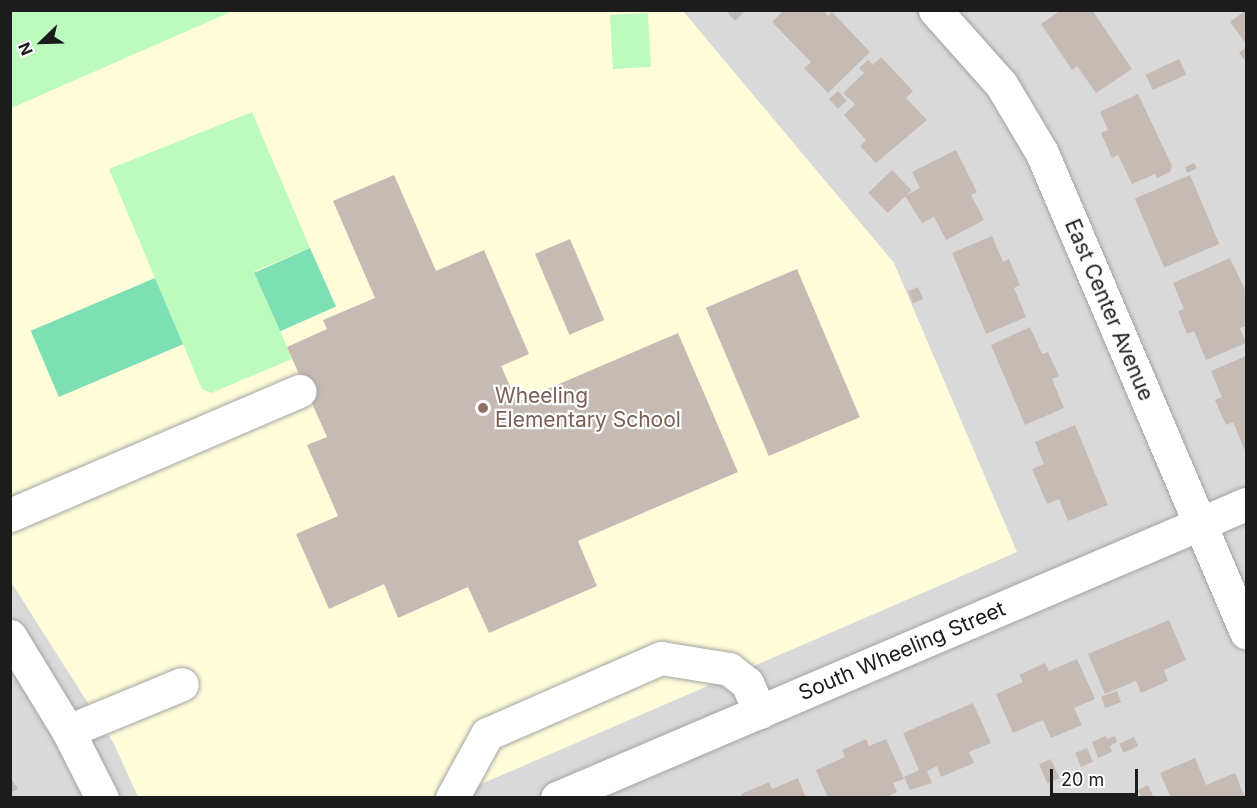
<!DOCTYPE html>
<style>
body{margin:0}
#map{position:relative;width:1257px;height:808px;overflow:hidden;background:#eee9e1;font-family:Inter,sans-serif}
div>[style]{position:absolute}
.residential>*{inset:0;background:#dad9d9;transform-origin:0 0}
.education>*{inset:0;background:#fffdd9}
.park>*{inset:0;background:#bcfabe;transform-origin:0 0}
.pitch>*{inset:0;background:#7ddfb4;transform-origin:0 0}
.building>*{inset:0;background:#c5bbb4;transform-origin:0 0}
.roads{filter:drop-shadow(0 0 2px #a3a3a3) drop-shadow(0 0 2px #a3a3a3)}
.minor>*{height:33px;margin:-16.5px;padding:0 16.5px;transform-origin:16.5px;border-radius:16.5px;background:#fff}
.dots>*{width:16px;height:16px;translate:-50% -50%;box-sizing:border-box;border:3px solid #fff;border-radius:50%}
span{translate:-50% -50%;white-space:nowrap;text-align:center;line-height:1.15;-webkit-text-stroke:4.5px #fff;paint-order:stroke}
.street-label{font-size:21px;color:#1c1c1c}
.education-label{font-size:21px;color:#785e54}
.left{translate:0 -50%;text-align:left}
.frame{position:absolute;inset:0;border:12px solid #1c1c1c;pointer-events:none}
.north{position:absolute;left:12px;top:12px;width:60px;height:60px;-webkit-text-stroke:4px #fff;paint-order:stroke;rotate:247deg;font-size:16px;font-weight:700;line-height:24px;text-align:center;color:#1c1c1c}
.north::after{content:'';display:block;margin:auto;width:21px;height:27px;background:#1c1c1c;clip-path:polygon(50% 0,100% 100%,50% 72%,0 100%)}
.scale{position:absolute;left:1050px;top:769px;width:88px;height:27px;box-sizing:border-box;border:3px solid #1c1c1c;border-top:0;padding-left:8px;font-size:18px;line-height:21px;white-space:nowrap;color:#1c1c1c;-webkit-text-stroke:4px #fff;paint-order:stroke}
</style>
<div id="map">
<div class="residential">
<div style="left:11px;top:11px;width:1235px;height:786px"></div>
</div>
<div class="education">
<div style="clip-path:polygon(233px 10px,683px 11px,894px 263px,1017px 552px,449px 798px,138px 797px,114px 744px,11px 582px,11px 108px)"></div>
</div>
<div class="park">
<div style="clip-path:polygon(11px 10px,233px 10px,233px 11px,11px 108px)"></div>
<div style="left:648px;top:13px;width:54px;height:38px;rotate:87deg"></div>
<div style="clip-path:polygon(252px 112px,310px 248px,255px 271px,292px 359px,211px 393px,202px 389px,109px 169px)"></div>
</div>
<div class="pitch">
<div style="left:310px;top:248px;width:64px;height:61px;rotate:66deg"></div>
<div style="left:155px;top:278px;width:72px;height:135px;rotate:67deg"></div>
</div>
<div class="building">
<div style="clip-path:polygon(725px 10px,746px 10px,735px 21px)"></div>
<div style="clip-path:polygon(784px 10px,823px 10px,828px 16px,832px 12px,870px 52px,828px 93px,804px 68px,811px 62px,772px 22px)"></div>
<div style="clip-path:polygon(1061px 10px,1092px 10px,1132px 69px,1096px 93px,1077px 66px,1072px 70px,1041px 24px)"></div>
<div style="clip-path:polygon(1246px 10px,1246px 44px,1230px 22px)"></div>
<div style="clip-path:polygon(1246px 47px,1246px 62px,1239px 53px)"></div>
<div style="clip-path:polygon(881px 57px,913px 91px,906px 98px,927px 120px,876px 163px,860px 146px,866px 140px,844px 115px,855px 104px,843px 93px,864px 73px,859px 68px,868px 60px,873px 65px)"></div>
<div style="left:1179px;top:59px;width:17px;height:37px;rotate:65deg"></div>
<div style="left:838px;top:91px;width:13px;height:12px;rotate:48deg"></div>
<div style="clip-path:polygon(1138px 94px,1172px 166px,1170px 172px,1157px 178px,1155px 174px,1132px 184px,1118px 155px,1112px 158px,1101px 133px,1108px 130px,1100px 112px)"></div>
<div style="clip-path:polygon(956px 150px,977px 192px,971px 195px,984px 220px,946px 240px,934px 217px,922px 223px,905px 196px,920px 188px,912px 172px)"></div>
<div style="clip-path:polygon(1194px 163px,1197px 168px,1187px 173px,1185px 167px)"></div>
<div style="left:892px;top:170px;width:28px;height:33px;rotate:46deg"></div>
<div style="clip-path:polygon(394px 175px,436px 271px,484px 250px,529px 354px,501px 366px,517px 402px,678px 333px,738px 472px,578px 541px,597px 586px,489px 633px,468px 587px,398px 618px,384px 584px,329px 609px,296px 534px,338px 516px,307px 445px,327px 437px,287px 347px,327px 329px,323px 320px,375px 298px,333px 201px)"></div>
<div style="left:1190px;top:175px;width:75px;height:60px;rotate:67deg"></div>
<div style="clip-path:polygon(992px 236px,1003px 262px,1009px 259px,1020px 285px,1014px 288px,1026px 317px,986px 334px,952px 253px)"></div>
<div style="left:570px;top:239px;width:88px;height:38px;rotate:67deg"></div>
<div style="clip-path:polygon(1230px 258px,1246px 292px,1246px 326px,1240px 328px,1246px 343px,1206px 360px,1194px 331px,1187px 334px,1178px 311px,1184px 309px,1173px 283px)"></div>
<div style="left:797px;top:269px;width:161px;height:99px;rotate:67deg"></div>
<div style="left:918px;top:287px;width:13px;height:11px;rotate:67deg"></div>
<div style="clip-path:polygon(1030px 327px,1042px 354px,1048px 352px,1059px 376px,1052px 379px,1064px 408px,1025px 425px,991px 345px)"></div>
<div style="clip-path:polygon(1246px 356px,1246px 453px,1233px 422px,1226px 425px,1215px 400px,1222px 397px,1211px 371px)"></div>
<div style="clip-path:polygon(1075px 425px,1108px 505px,1068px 521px,1059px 499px,1047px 504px,1032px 469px,1044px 464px,1035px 442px)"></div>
<div style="clip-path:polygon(1169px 620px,1186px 660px,1164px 670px,1168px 681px,1141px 693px,1136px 681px,1105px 694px,1088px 654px)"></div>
<div style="clip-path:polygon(1077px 659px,1095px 699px,1074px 708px,1082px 725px,1051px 738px,1043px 720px,1013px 733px,996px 694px,1023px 682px,1019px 675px,1045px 663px,1049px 671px)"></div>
<div style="left:1117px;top:691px;width:12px;height:17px;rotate:70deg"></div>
<div style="clip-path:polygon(973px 703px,991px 743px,969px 752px,974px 763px,941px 777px,937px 766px,927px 771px,932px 783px,910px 790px,904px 777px,919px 770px,903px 733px)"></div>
<div style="clip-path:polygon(1106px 736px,1107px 739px,1115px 736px,1117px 742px,1110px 746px,1112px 752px,1098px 758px,1092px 742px)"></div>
<div style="left:1134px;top:737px;width:10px;height:16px;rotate:66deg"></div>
<div style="clip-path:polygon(866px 739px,869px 746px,886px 739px,904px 779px,893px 783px,897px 792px,884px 798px,828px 798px,816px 770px,845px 757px,842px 750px)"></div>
<div style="left:1087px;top:748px;width:15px;height:13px;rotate:67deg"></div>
<div style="clip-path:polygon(1195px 758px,1206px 785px,1235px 773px,1245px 798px,1171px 798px,1160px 773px)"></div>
<div style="left:1051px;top:759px;width:21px;height:13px;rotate:67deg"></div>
<div style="clip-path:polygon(10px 777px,18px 789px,10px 793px)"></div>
<div style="clip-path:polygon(798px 778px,806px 798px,743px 798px,741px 794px,769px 782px,772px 789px)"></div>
<div style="clip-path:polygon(1148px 785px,1154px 798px,1142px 798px,1138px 790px)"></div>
</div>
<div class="roads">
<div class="minor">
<div style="left:935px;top:10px;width:99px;rotate:48.3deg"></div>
<div style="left:1001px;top:84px;width:80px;rotate:59.3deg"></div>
<div style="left:1042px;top:153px;width:521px;rotate:66.93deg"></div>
<div style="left:10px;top:515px;width:315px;rotate:-23.2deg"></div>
<div style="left:10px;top:636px;width:111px;rotate:58.6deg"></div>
<div style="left:68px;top:731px;width:75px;rotate:63.1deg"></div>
<div style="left:68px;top:731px;width:123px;rotate:-22.4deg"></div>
<div style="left:452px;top:798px;width:73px;rotate:-61.3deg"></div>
<div style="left:487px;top:734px;width:190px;rotate:-23.6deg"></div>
<div style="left:661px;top:658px;width:69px;rotate:9.2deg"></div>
<div style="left:729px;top:669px;width:23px;rotate:38deg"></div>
<div style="left:747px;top:683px;width:32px;rotate:66deg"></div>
<div style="left:557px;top:798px;width:749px;rotate:-23.11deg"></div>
</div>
</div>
<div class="dots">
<div style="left:483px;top:408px;background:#8d6e63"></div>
</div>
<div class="street-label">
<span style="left:1109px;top:310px;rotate:67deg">East Center Avenue</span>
<span style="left:902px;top:651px;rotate:-23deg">South Wheeling Street</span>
</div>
<div class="education-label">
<span class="left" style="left:495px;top:408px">Wheeling<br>Elementary School</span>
</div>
<div class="frame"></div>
<div class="north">N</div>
<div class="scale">20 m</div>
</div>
